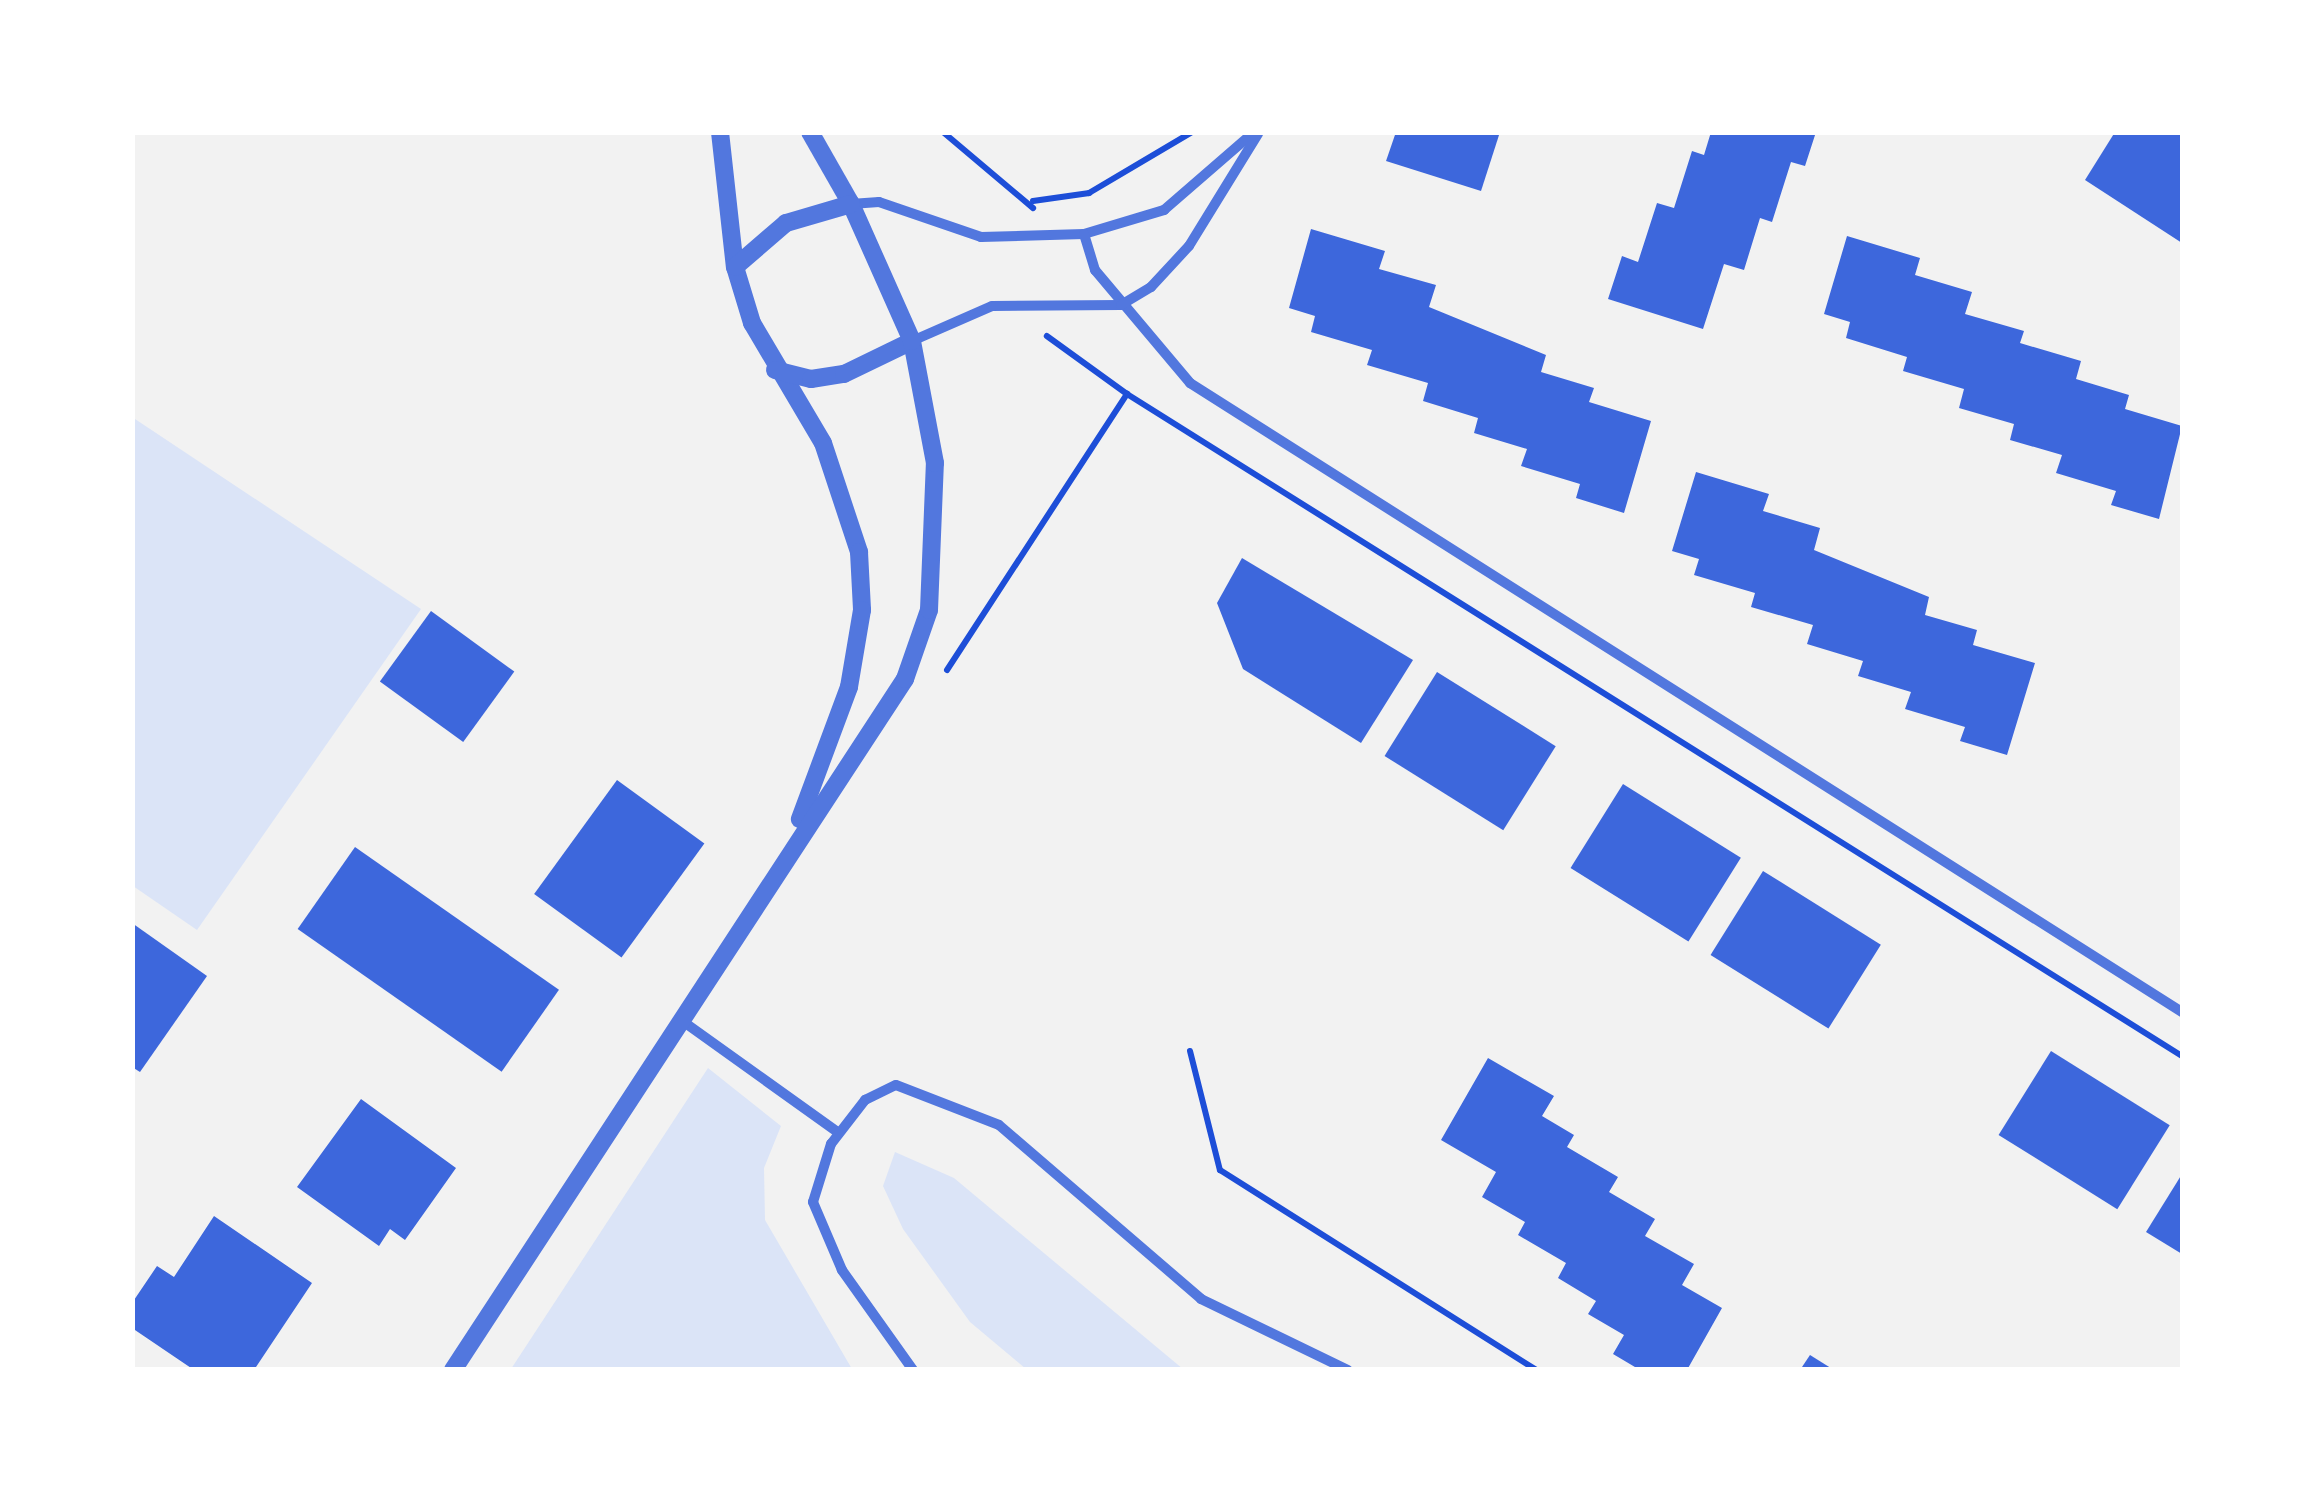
<!DOCTYPE html>
<style>
body{margin:0}
#map{position:relative;width:2315px;height:1502px;overflow:hidden;background:#f2f2f2;font-family:"Roboto Condensed",sans-serif}
div>[style]{position:absolute}
.green>*{inset:0;background:#dbe4f7}
.building>*{inset:0;background:#3d67dc;transform-origin:0 0}
.path>*{height:6px;margin:-3px;padding:0 3px;transform-origin:3px;border-radius:3px;background:#1d4ed8}
.minor>*{height:10px;margin:-5px;padding:0 5px;transform-origin:5px;border-radius:5px;background:#5277de}
.tertiary>*{height:18px;margin:-9px;padding:0 9px;transform-origin:9px;border-radius:9px;background:#5277de}
span{translate:-50% -50%;white-space:nowrap;text-align:center;line-height:1.15;-webkit-text-stroke:8px #fff;paint-order:stroke}
.frame{position:absolute;inset:0;border:135px solid #fff;pointer-events:none}
</style>
<div id="map">
<div class="green">
<div style="clip-path:polygon(132px 417px,421px 609px,197px 930px,133px 886px)"></div>
<div style="clip-path:polygon(708px 1068px,781px 1126px,764px 1168px,765px 1220px,852px 1369px,511px 1369px)"></div>
<div style="clip-path:polygon(895px 1152px,954px 1178px,1183px 1369px,1026px 1369px,970px 1322px,903px 1229px,883px 1186px)"></div>
</div>
<div class="building">
<div style="clip-path:polygon(1396px 132px,1500px 132px,1481px 191px,1386px 161px)"></div>
<div style="clip-path:polygon(1711px 132px,1816px 132px,1805px 166px,1791px 162px,1772px 222px,1760px 218px,1744px 270px,1724px 264px,1703px 329px,1608px 299px,1622px 256px,1638px 262px,1657px 203px,1674px 208px,1692px 151px,1704px 155px)"></div>
<div style="clip-path:polygon(2115px 132px,2182px 132px,2182px 243px,2085px 180px)"></div>
<div style="clip-path:polygon(1311px 229px,1385px 251px,1379px 269px,1436px 285px,1429px 307px,1546px 355px,1541px 372px,1594px 388px,1589px 402px,1651px 421px,1624px 513px,1576px 498px,1580px 484px,1521px 466px,1527px 449px,1474px 433px,1478px 418px,1423px 401px,1428px 383px,1367px 365px,1372px 350px,1311px 332px,1315px 316px,1289px 308px)"></div>
<div style="clip-path:polygon(1847px 236px,1920px 258px,1915px 275px,1972px 292px,1965px 314px,2024px 331px,2020px 343px,2081px 361px,2076px 379px,2129px 395px,2125px 409px,2182px 426px,2159px 519px,2111px 505px,2116px 491px,2056px 473px,2062px 455px,2010px 440px,2014px 424px,1959px 408px,1964px 389px,1903px 371px,1907px 357px,1846px 338px,1850px 322px,1824px 314px)"></div>
<div style="clip-path:polygon(1696px 472px,1769px 494px,1763px 511px,1820px 528px,1814px 550px,1929px 597px,1925px 615px,1977px 630px,1973px 645px,2035px 663px,2007px 755px,1960px 741px,1965px 727px,1905px 709px,1911px 692px,1858px 676px,1863px 661px,1807px 644px,1813px 625px,1751px 607px,1755px 593px,1694px 575px,1699px 559px,1672px 551px)"></div>
<div style="clip-path:polygon(1242px 558px,1413px 660px,1361px 743px,1243px 669px,1217px 603px)"></div>
<div style="left:431px;top:611px;width:103px;height:87px;rotate:36deg"></div>
<div style="left:1437px;top:672px;width:140px;height:99px;rotate:32deg"></div>
<div style="left:617px;top:780px;width:108px;height:141px;rotate:36deg"></div>
<div style="left:1623px;top:784px;width:139px;height:99px;rotate:32deg"></div>
<div style="left:355px;top:847px;width:249px;height:100px;rotate:35deg"></div>
<div style="left:1763px;top:871px;width:139px;height:99px;rotate:32deg"></div>
<div style="clip-path:polygon(132px 923px,207px 976px,140px 1072px,132px 1067px)"></div>
<div style="left:2051px;top:1051px;width:140px;height:99px;rotate:32deg"></div>
<div style="clip-path:polygon(1488px 1058px,1554px 1096px,1542px 1116px,1574px 1135px,1567px 1147px,1618px 1177px,1609px 1192px,1655px 1219px,1645px 1236px,1694px 1264px,1682px 1285px,1722px 1308px,1687px 1370px,1640px 1370px,1613px 1354px,1624px 1335px,1588px 1314px,1596px 1301px,1558px 1278px,1566px 1263px,1518px 1235px,1525px 1222px,1482px 1197px,1496px 1172px,1441px 1140px)"></div>
<div style="clip-path:polygon(361px 1099px,456px 1168px,405px 1240px,390px 1229px,379px 1246px,297px 1187px)"></div>
<div style="clip-path:polygon(2182px 1174px,2182px 1254px,2146px 1232px)"></div>
<div style="clip-path:polygon(214px 1216px,312px 1283px,254px 1370px,194px 1370px,132px 1328px,132px 1303px,157px 1266px,174px 1277px)"></div>
<div style="clip-path:polygon(1810px 1355px,1834px 1370px,1800px 1370px)"></div>
</div>
<div class="path">
<div style="left:943px;top:132px;width:118px;rotate:40.2deg"></div>
<div style="left:1033px;top:201px;width:57px;rotate:-8.1deg"></div>
<div style="left:1089px;top:193px;width:120px;rotate:-30.6deg"></div>
<div style="left:1127px;top:394px;width:1245px;rotate:32.11deg"></div>
<div style="left:947px;top:670px;width:330px;rotate:-56.9deg"></div>
<div style="left:1127px;top:394px;width:99px;rotate:-144.1deg"></div>
<div style="left:1190px;top:1051px;width:123px;rotate:75.9deg"></div>
<div style="left:1220px;top:1170px;width:374px;rotate:32.3deg"></div>
</div>
<div class="minor">
<div style="left:851px;top:204px;width:28px;rotate:-4deg"></div>
<div style="left:879px;top:202px;width:108px;rotate:18.9deg"></div>
<div style="left:981px;top:237px;width:103px;rotate:-1.7deg"></div>
<div style="left:1084px;top:234px;width:84px;rotate:-16.7deg"></div>
<div style="left:1164px;top:210px;width:119px;rotate:-40.9deg"></div>
<div style="left:1084px;top:234px;width:38px;rotate:73deg"></div>
<div style="left:1095px;top:270px;width:148px;rotate:49.9deg"></div>
<div style="left:1190px;top:383px;width:1175px;rotate:32.38deg"></div>
<div style="left:912px;top:341px;width:87px;rotate:-23.6deg"></div>
<div style="left:992px;top:306px;width:129px;rotate:-0.4deg"></div>
<div style="left:1121px;top:305px;width:35px;rotate:-31deg"></div>
<div style="left:1151px;top:287px;width:56px;rotate:-47.2deg"></div>
<div style="left:1189px;top:246px;width:132px;rotate:-58.4deg"></div>
<div style="left:681px;top:1020px;width:194px;rotate:35.6deg"></div>
<div style="left:913px;top:1370px;width:123px;rotate:-125.4deg"></div>
<div style="left:842px;top:1270px;width:74px;rotate:-113.1deg"></div>
<div style="left:813px;top:1202px;width:61px;rotate:-72.8deg"></div>
<div style="left:831px;top:1144px;width:56px;rotate:-52.3deg"></div>
<div style="left:865px;top:1100px;width:34px;rotate:-26deg"></div>
<div style="left:896px;top:1085px;width:110px;rotate:21.2deg"></div>
<div style="left:999px;top:1125px;width:267px;rotate:40.7deg"></div>
<div style="left:1201px;top:1299px;width:163px;rotate:25.8deg"></div>
</div>
<div class="tertiary">
<div style="left:720px;top:132px;width:136px;rotate:83.7deg"></div>
<div style="left:735px;top:267px;width:59px;rotate:73.1deg"></div>
<div style="left:752px;top:323px;width:139px;rotate:59.4deg"></div>
<div style="left:823px;top:443px;width:115px;rotate:71.7deg"></div>
<div style="left:859px;top:552px;width:58px;rotate:87deg"></div>
<div style="left:862px;top:610px;width:78px;rotate:99.6deg"></div>
<div style="left:849px;top:687px;width:141px;rotate:110.4deg"></div>
<div style="left:810px;top:132px;width:83px;rotate:60.3deg"></div>
<div style="left:775px;top:370px;width:37px;rotate:14deg"></div>
<div style="left:811px;top:379px;width:33px;rotate:-9deg"></div>
<div style="left:844px;top:374px;width:76px;rotate:-25.9deg"></div>
<div style="left:453px;top:1370px;width:826px;rotate:-56.81deg"></div>
<div style="left:905px;top:679px;width:73px;rotate:-70.8deg"></div>
<div style="left:929px;top:610px;width:147px;rotate:-87.7deg"></div>
<div style="left:935px;top:463px;width:124px;rotate:-100.7deg"></div>
<div style="left:912px;top:341px;width:150px;rotate:-114deg"></div>
<div style="left:851px;top:204px;width:68px;rotate:163.7deg"></div>
<div style="left:786px;top:223px;width:67px;rotate:139.2deg"></div>
</div>
<div class="frame"></div>
</div>
